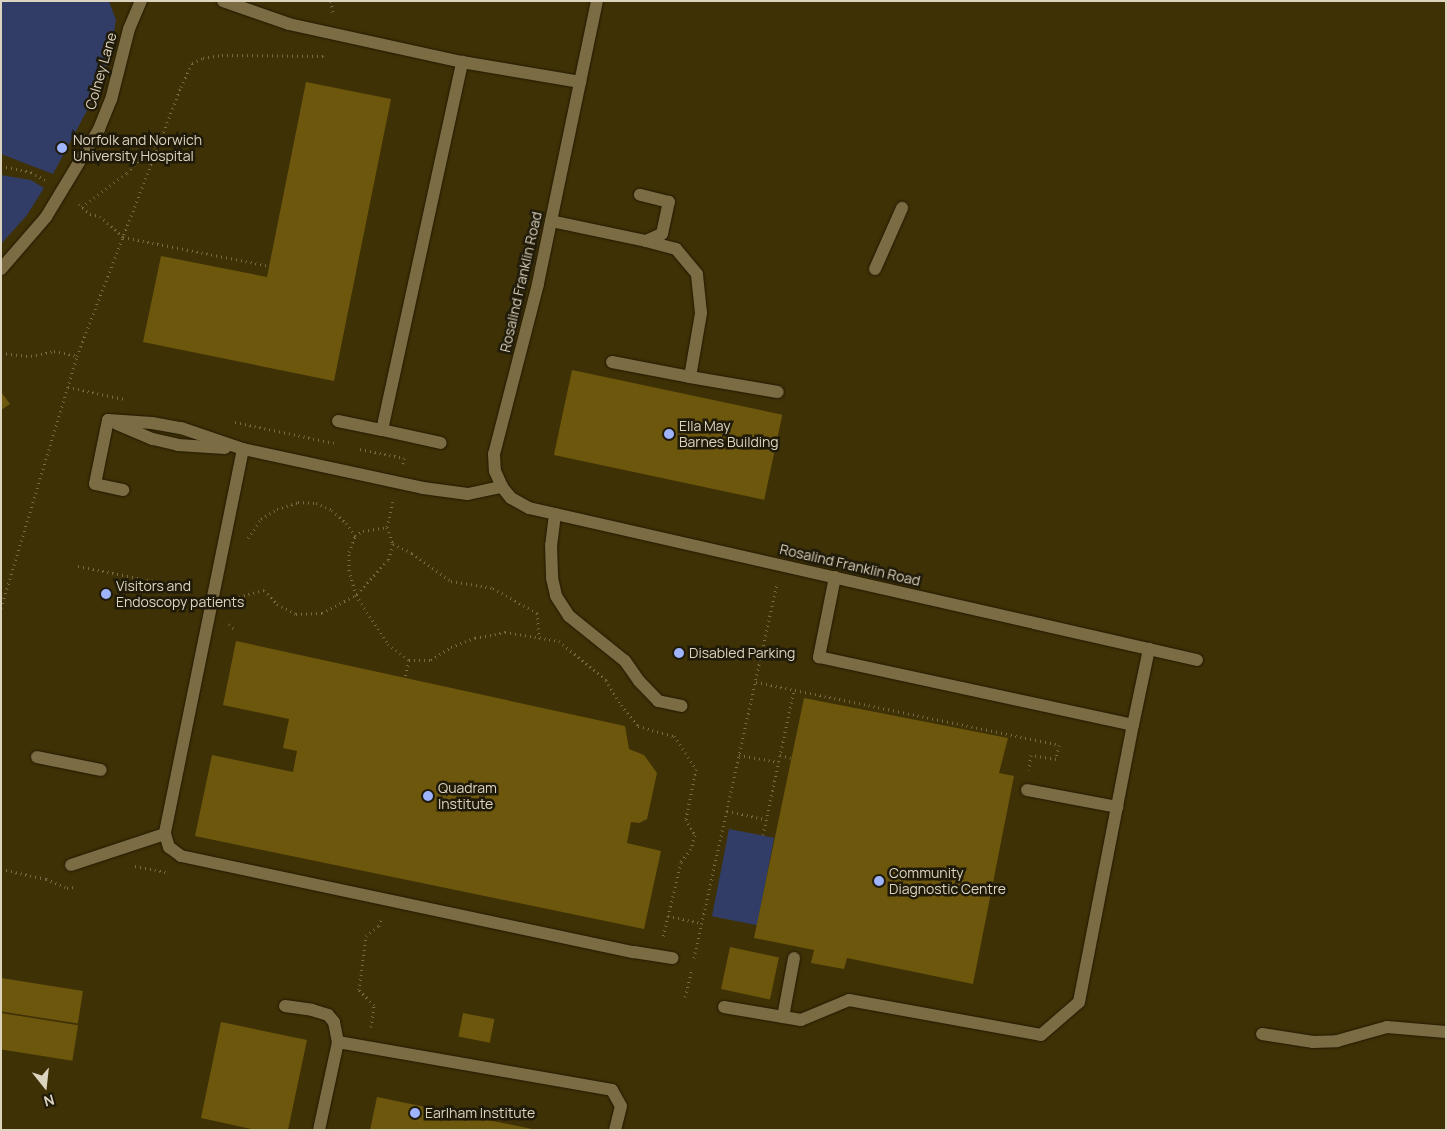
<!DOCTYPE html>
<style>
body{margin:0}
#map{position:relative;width:1447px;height:1131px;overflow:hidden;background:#3e3106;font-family:Manrope,sans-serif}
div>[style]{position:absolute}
.green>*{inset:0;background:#313d67;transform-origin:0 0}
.building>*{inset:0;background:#6d570d;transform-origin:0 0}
.path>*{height:3px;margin-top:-1.5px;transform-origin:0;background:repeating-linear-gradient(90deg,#766a47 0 1px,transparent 0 5px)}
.roads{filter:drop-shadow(0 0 1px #221900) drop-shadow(0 0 1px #221900)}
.minor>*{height:12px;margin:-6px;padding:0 6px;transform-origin:6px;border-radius:6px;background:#7b6c44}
.dots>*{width:14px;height:14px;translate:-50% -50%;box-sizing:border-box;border:2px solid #1f1a09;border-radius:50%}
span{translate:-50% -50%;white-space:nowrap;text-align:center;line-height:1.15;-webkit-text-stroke:5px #1f1a09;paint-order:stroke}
.street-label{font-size:14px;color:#dcd4bf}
.poi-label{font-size:14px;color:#dcd4bf}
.left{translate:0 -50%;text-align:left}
.frame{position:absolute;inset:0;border:2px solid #dcd4bf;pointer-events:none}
.north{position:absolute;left:20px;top:1061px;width:50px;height:50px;-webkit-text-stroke:4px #1f1a09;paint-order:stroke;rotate:164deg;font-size:14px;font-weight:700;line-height:20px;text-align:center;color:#dcd4bf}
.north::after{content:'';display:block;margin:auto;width:18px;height:22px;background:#dcd4bf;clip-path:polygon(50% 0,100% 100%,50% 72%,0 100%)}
</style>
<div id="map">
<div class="green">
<div style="clip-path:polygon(1px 1px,109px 1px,116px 20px,110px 57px,90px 105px,53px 174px,1px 154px)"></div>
<div style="clip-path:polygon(1px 175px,31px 180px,44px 188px,27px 215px,1px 244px)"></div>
<div style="left:729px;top:829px;width:46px;height:89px;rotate:11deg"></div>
</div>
<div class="building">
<div style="clip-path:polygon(306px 82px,391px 99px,334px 381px,143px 342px,161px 256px,267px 277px)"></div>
<div style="left:572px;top:370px;width:215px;height:87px;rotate:12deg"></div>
<div style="clip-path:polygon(1px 392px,10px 404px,1px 410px)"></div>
<div style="clip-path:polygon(236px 641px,625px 726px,629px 749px,644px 755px,657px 773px,647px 819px,639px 823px,631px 822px,627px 843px,661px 851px,644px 929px,195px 836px,212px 755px,293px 772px,297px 751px,283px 748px,289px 719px,223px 705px)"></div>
<div style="clip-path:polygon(804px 698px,1008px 738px,999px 773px,1014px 776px,973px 984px,847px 958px,844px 969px,811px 963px,814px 950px,754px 938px)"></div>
<div style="left:730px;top:947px;width:50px;height:43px;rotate:12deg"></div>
<div style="left:1px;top:978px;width:83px;height:33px;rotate:9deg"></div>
<div style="left:1px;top:1013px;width:78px;height:36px;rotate:9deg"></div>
<div style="left:463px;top:1013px;width:32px;height:24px;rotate:11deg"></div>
<div style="clip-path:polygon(221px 1022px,307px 1040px,288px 1130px,256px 1130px,201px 1118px)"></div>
<div style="clip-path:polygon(377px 1097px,532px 1129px,531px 1130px,370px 1130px)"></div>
</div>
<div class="path">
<div style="left:331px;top:1px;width:13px;rotate:81deg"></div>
<div style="left:1px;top:166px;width:31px;rotate:11deg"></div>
<div style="left:31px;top:172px;width:16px;rotate:30deg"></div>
<div style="left:79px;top:204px;width:15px;rotate:42deg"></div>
<div style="left:90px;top:214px;width:10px;rotate:11deg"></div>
<div style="left:100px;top:216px;width:31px;rotate:42deg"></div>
<div style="left:123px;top:237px;width:150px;rotate:11.2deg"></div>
<div style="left:82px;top:207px;width:56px;rotate:-37.1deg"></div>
<div style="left:127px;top:173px;width:28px;rotate:-48deg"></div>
<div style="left:146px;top:152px;width:17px;rotate:-33deg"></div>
<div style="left:1px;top:353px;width:30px;rotate:6deg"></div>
<div style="left:31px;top:356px;width:24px;rotate:-12deg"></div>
<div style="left:54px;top:351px;width:24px;rotate:12deg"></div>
<div style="left:68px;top:387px;width:57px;rotate:12.1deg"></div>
<div style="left:235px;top:422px;width:101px;rotate:12deg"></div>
<div style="left:360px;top:449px;width:45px;rotate:11.6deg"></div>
<div style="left:404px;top:458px;width:6px;rotate:99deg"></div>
<div style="left:387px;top:527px;width:18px;rotate:71deg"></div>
<div style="left:393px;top:544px;width:17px;rotate:107deg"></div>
<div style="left:388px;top:560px;width:47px;rotate:132.4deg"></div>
<div style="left:356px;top:595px;width:25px;rotate:-106deg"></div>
<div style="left:349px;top:571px;width:19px;rotate:-90deg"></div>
<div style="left:349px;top:552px;width:17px;rotate:-69deg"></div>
<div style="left:355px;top:536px;width:9px;rotate:-32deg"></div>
<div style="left:363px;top:531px;width:24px;rotate:-9deg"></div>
<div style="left:387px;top:527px;width:26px;rotate:-77deg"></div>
<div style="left:248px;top:538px;width:23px;rotate:-56deg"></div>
<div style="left:261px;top:519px;width:19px;rotate:-32deg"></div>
<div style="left:277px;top:509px;width:22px;rotate:-18deg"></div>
<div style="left:298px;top:502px;width:18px;rotate:3deg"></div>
<div style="left:316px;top:503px;width:17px;rotate:24deg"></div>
<div style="left:332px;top:510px;width:19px;rotate:43deg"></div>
<div style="left:346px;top:523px;width:16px;rotate:55deg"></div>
<div style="left:393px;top:544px;width:21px;rotate:25deg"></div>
<div style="left:412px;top:553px;width:48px;rotate:35.7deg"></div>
<div style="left:451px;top:581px;width:43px;rotate:9.5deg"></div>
<div style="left:493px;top:588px;width:51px;rotate:29.6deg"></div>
<div style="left:537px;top:613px;width:25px;rotate:85deg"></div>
<div style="left:78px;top:566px;width:117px;rotate:11.3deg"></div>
<div style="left:234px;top:598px;width:31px;rotate:-15deg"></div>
<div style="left:264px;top:590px;width:19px;rotate:47deg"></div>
<div style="left:277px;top:604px;width:21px;rotate:28deg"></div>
<div style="left:296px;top:614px;width:26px;rotate:-2deg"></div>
<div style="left:322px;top:613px;width:38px;rotate:-28deg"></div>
<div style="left:356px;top:595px;width:59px;rotate:56.9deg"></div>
<div style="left:388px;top:644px;width:26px;rotate:37deg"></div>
<div style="left:409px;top:660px;width:18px;rotate:103deg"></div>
<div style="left:1px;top:608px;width:263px;rotate:-73.2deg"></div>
<div style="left:77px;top:356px;width:288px;rotate:-68.9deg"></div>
<div style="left:181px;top:87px;width:26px;rotate:-65deg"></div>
<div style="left:192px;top:63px;width:12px;rotate:-24deg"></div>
<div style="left:203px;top:58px;width:19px;rotate:-9deg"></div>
<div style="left:222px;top:55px;width:101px;rotate:0.6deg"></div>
<div style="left:323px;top:56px;width:4px;rotate:-76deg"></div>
<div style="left:229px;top:624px;width:9px;rotate:41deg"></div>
<div style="left:409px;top:660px;width:22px"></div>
<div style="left:431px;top:660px;width:24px;rotate:-33deg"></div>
<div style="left:451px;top:647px;width:26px;rotate:-21deg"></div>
<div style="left:475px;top:638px;width:31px;rotate:-11deg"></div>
<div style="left:505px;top:632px;width:55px;rotate:9.5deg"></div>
<div style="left:559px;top:641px;width:61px;rotate:39.7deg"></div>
<div style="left:606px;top:680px;width:29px;rotate:59deg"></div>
<div style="left:621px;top:705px;width:27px;rotate:51deg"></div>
<div style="left:638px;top:726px;width:37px;rotate:16deg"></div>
<div style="left:674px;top:736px;width:40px;rotate:56deg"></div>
<div style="left:696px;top:769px;width:51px;rotate:101.3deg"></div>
<div style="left:686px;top:819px;width:18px;rotate:61deg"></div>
<div style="left:695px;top:835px;width:15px;rotate:106deg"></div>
<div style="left:691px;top:849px;width:16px;rotate:128deg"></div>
<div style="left:681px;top:862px;width:77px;rotate:103.5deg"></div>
<div style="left:756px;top:682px;width:309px;rotate:11.7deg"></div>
<div style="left:1059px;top:745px;width:14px;rotate:102deg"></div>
<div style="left:1056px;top:759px;width:25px;rotate:-171deg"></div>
<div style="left:1031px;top:755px;width:15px;rotate:98deg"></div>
<div style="left:739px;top:755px;width:40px;rotate:10deg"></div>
<div style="left:780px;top:755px;width:11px;rotate:15deg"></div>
<div style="left:727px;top:811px;width:40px;rotate:12deg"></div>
<div style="left:763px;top:835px;width:148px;rotate:-77.9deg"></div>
<div style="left:135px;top:866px;width:32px;rotate:11deg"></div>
<div style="left:1px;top:869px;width:46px;rotate:12.5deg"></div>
<div style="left:46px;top:879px;width:23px;rotate:23deg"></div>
<div style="left:67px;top:888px;width:6px;rotate:-9deg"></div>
<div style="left:668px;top:916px;width:35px;rotate:12deg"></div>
<div style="left:694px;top:958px;width:382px;rotate:-77.5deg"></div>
<div style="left:685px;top:997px;width:29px;rotate:-76deg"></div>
<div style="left:371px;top:1027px;width:22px;rotate:-82deg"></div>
<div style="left:374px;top:1005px;width:21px;rotate:-135deg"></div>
<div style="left:359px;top:990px;width:54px;rotate:-82.6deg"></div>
<div style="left:366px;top:936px;width:16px;rotate:-38deg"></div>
<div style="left:379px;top:926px;width:6px;rotate:-72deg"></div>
</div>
<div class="roads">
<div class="minor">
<div style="left:223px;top:1px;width:70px;rotate:19.2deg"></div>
<div style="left:289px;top:24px;width:177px;rotate:12.4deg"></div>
<div style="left:462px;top:62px;width:120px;rotate:9.6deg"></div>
<div style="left:597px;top:1px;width:289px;rotate:101.8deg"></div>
<div style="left:538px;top:284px;width:176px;rotate:104.5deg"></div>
<div style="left:494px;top:454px;width:17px;rotate:87deg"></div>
<div style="left:495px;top:471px;width:17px;rotate:66deg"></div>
<div style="left:502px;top:487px;width:14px;rotate:51deg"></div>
<div style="left:511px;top:498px;width:21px;rotate:29deg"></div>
<div style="left:529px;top:508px;width:685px;rotate:12.82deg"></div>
<div style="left:551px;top:221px;width:97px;rotate:11.9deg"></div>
<div style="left:646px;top:241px;width:17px;rotate:-24deg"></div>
<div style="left:662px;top:234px;width:33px;rotate:-78deg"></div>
<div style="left:669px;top:202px;width:30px;rotate:-166deg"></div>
<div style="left:1px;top:269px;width:69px;rotate:-49.1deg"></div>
<div style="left:46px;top:217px;width:103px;rotate:-58.9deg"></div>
<div style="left:99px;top:129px;width:31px;rotate:-68deg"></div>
<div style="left:111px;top:100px;width:73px;rotate:-75.8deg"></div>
<div style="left:129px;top:29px;width:30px;rotate:-67deg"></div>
<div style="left:875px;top:269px;width:67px;rotate:-66.1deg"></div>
<div style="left:612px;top:362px;width:79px;rotate:10.9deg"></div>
<div style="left:690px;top:377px;width:65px;rotate:-80.2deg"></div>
<div style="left:701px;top:313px;width:39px;rotate:-96deg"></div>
<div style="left:697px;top:274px;width:33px;rotate:-130deg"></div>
<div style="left:676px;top:249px;width:31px;rotate:-165deg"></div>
<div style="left:690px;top:377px;width:89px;rotate:9.7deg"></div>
<div style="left:108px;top:420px;width:44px;rotate:3.9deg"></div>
<div style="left:152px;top:423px;width:29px;rotate:10deg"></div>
<div style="left:181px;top:428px;width:65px;rotate:18.7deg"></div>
<div style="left:243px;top:449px;width:184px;rotate:12.2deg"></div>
<div style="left:423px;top:488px;width:45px;rotate:7.6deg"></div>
<div style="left:468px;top:494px;width:35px;rotate:-12deg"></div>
<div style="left:108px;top:420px;width:65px;rotate:101.5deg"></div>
<div style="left:95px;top:484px;width:29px;rotate:12deg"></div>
<div style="left:338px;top:421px;width:45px;rotate:11.6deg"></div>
<div style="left:382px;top:430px;width:377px;rotate:-77.7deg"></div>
<div style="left:117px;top:424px;width:39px;rotate:23deg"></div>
<div style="left:153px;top:439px;width:26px;rotate:13deg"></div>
<div style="left:178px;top:445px;width:47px;rotate:3.7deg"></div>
<div style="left:382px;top:430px;width:60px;rotate:12.4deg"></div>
<div style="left:243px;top:449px;width:393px;rotate:101.5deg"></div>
<div style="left:165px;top:834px;width:14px;rotate:73deg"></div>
<div style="left:169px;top:847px;width:15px;rotate:37deg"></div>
<div style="left:181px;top:856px;width:463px;rotate:12deg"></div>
<div style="left:634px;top:952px;width:39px;rotate:9deg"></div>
<div style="left:555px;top:514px;width:31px;rotate:97deg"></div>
<div style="left:551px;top:545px;width:33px;rotate:88deg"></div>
<div style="left:552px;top:578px;width:18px;rotate:77deg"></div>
<div style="left:556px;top:596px;width:24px;rotate:57deg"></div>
<div style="left:569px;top:616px;width:72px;rotate:38.8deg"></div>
<div style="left:625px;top:661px;width:24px;rotate:55deg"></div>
<div style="left:639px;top:681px;width:28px;rotate:46deg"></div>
<div style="left:658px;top:701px;width:24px;rotate:12deg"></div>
<div style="left:835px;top:577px;width:82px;rotate:101.3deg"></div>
<div style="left:819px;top:657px;width:321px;rotate:12.2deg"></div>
<div style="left:1133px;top:725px;width:78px;rotate:-78.1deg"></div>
<div style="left:37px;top:757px;width:65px;rotate:11.5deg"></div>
<div style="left:1027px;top:790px;width:92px;rotate:10.7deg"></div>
<div style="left:71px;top:865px;width:99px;rotate:-18.3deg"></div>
<div style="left:285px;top:1006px;width:27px;rotate:8deg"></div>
<div style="left:312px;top:1010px;width:17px;rotate:17deg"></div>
<div style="left:328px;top:1015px;width:9px;rotate:49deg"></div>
<div style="left:334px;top:1022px;width:20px;rotate:79deg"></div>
<div style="left:338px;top:1042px;width:278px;rotate:9.9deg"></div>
<div style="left:612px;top:1090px;width:18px;rotate:61deg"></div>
<div style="left:621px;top:1106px;width:25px;rotate:104deg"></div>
<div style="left:724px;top:1007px;width:78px;rotate:9.6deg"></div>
<div style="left:801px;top:1020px;width:52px;rotate:-22.6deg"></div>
<div style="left:849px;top:1000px;width:195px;rotate:10.3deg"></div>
<div style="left:1041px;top:1035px;width:50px;rotate:-41deg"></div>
<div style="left:1079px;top:1002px;width:282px;rotate:-79deg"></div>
<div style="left:783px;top:1017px;width:60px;rotate:-79.4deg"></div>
<div style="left:1262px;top:1034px;width:52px;rotate:8.9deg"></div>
<div style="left:1313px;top:1042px;width:24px;rotate:-2deg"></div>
<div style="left:1337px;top:1041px;width:52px;rotate:-15.6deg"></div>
<div style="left:1387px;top:1027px;width:59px;rotate:4.8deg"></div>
<div style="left:319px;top:1130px;width:90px;rotate:-77.8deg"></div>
</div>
</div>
<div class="dots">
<div style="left:62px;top:148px;background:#9eb4fd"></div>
<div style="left:669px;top:434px;background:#9eb4fd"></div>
<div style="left:106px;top:594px;background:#9eb4fd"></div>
<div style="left:679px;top:653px;background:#9eb4fd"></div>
<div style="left:428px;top:796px;background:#9eb4fd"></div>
<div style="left:879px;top:881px;background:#9eb4fd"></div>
<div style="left:415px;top:1113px;background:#9eb4fd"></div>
</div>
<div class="street-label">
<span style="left:101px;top:71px;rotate:-74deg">Colney Lane</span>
<span style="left:521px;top:282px;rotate:-77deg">Rosalind Franklin Road</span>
<span style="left:850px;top:565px;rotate:13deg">Rosalind Franklin Road</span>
</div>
<div class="poi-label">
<span class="left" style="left:73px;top:148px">Norfolk and Norwich<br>University Hospital</span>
<span class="left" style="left:679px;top:434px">Ella May<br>Barnes Building</span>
<span class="left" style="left:116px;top:594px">Visitors and<br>Endoscopy patients</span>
<span class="left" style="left:689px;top:653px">Disabled Parking</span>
<span class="left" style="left:438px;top:796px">Quadram<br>Institute</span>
<span class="left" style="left:889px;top:881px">Community<br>Diagnostic Centre</span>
<span class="left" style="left:425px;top:1113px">Earlham Institute</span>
</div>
<div class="frame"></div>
<div class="north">N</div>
</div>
